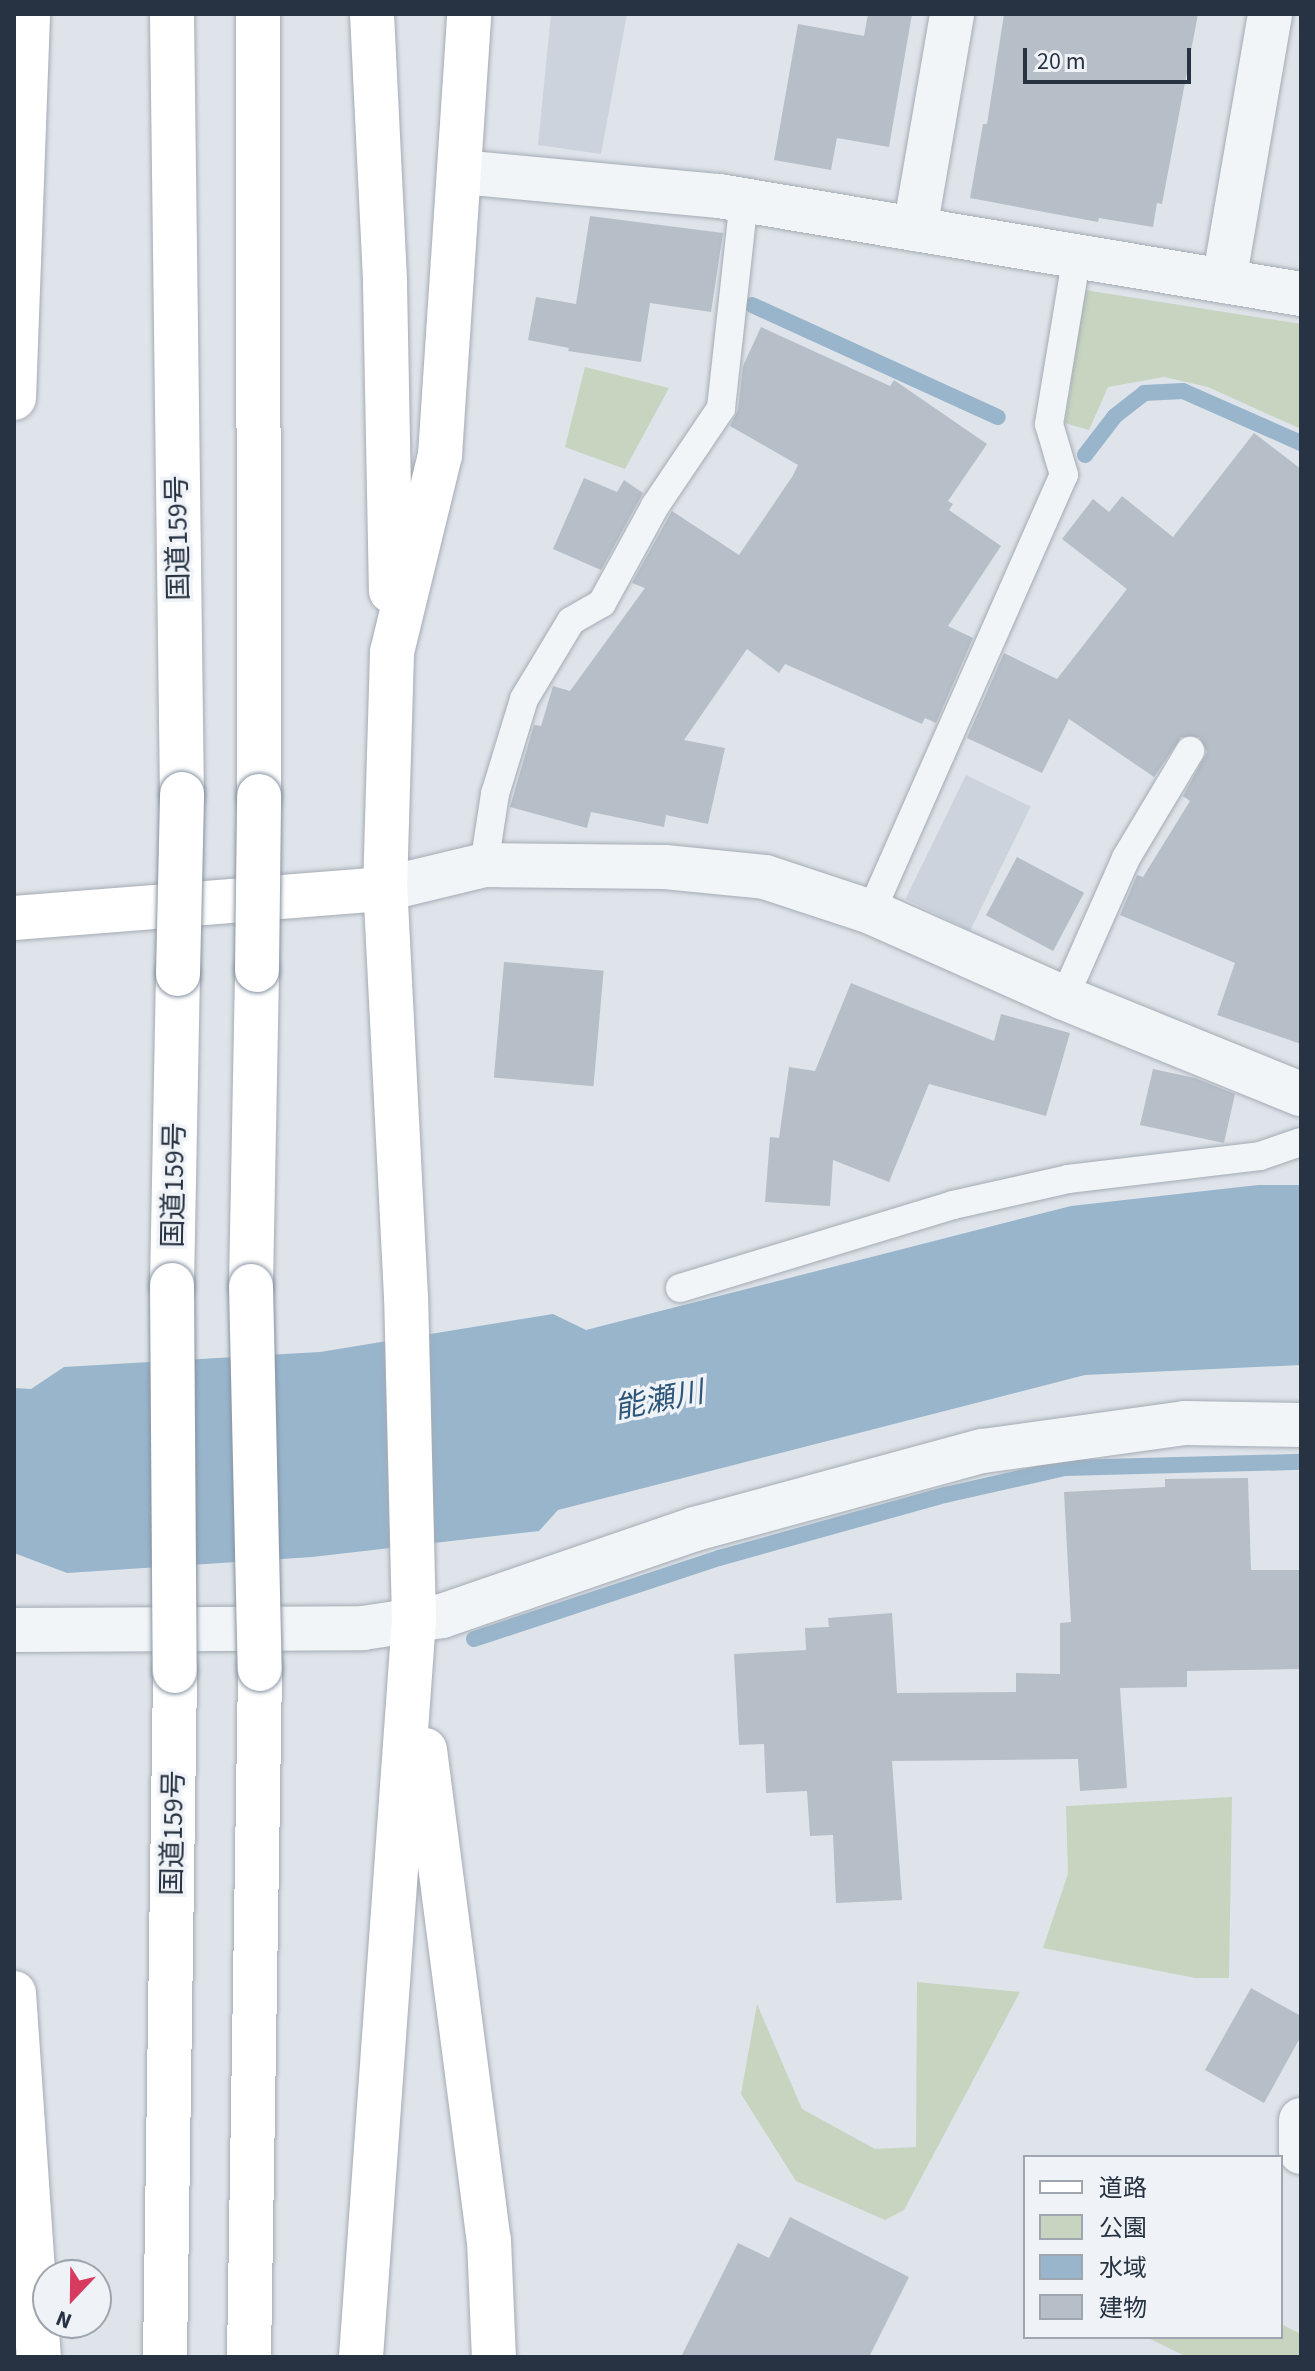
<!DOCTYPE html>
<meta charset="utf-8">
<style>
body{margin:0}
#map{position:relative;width:1315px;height:2371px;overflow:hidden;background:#dfe4ea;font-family:"Source Sans 3","Noto Sans JP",sans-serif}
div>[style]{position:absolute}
.built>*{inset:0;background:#cdd3dc;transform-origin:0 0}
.green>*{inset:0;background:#c7d4c0}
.water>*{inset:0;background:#98b5cc}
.stream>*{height:16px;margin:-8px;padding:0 8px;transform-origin:8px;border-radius:8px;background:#98b5cc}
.building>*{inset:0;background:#b6bec7;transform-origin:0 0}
.roads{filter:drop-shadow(0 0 2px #a4abb4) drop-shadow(0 0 2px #a4abb4)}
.lane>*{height:28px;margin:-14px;padding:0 14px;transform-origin:14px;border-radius:14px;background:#f2f5f8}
.street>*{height:44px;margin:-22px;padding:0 22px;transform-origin:22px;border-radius:22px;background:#f2f5f8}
.secondary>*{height:44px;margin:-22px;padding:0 22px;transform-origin:22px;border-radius:22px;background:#fff}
.highway>*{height:44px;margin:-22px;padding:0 22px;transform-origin:22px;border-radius:22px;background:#fff}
.bridges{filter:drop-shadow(0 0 2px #8693a1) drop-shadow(0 0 2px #8693a1)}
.highway-bridge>*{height:44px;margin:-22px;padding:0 22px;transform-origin:22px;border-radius:22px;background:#fff}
span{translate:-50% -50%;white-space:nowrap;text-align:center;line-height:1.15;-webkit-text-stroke:7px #eff3f7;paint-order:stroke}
.street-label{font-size:28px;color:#273342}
.water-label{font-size:30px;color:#2e5679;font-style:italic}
.frame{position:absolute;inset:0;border:16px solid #273342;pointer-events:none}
.legend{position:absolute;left:1023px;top:2155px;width:260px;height:184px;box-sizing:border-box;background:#eff3f7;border:2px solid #9fa6af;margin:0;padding:10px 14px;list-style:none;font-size:24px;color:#273342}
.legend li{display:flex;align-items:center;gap:16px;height:40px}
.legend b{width:40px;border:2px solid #9fa6af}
.north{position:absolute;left:32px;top:2259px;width:80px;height:80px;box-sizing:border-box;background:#eff3f7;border:2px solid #9fa6af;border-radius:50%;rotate:202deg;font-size:22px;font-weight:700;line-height:32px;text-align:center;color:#273342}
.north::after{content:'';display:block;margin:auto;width:28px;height:36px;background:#d73c60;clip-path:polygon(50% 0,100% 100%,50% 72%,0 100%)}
.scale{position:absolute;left:1023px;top:48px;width:168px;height:36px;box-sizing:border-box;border:4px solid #273342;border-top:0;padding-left:10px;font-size:24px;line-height:28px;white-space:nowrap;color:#273342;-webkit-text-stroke:6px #eff3f7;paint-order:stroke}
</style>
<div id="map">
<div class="built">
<div style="clip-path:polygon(551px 14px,627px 14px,601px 154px,538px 145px)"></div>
<div style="left:966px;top:775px;width:72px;height:138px;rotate:26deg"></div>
</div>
<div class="green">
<div style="clip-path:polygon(1085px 290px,1301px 324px,1301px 429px,1208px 387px,1164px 377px,1108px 387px,1089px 430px,1065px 423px)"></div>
<div style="clip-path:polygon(585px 367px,669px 388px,625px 469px,565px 447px)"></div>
<div style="clip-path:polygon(1232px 1797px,1229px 1978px,1195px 1978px,1043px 1948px,1068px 1874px,1066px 1806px)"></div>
<div style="clip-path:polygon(917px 1982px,1020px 1992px,904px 2210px,885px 2220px,796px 2181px,741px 2094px,757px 2004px,802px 2109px,875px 2149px,916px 2147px)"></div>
<div style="clip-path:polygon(1281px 2324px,1301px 2334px,1301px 2357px,1187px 2357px,1146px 2337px,1281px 2337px)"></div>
</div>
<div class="water">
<div style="clip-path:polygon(1258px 1185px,1301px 1185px,1301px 1365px,1085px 1375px,558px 1510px,539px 1531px,312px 1557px,67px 1573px,14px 1553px,14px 1388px,31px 1389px,64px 1367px,320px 1352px,553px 1314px,586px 1330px,1071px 1206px)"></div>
</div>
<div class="stream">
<div style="left:752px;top:305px;width:270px;rotate:24.5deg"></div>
<div style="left:1085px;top:455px;width:49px;rotate:-52.4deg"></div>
<div style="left:1115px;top:416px;width:37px;rotate:-38deg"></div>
<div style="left:1144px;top:393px;width:39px;rotate:-3deg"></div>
<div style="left:1183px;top:391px;width:129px;rotate:23.8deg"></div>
<div style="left:474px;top:1639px;width:258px;rotate:-18.3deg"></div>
<div style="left:719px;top:1558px;width:235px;rotate:-15.6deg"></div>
<div style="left:945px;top:1495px;width:123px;rotate:-12.7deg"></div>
<div style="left:1065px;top:1468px;width:236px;rotate:-1.5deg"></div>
</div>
<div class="building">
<div style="clip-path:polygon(868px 14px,912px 14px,889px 147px,837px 138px,831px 170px,774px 160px,798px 24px,864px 36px)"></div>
<div style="clip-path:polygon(1004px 14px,1198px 14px,1162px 204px,1157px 203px,1153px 227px,1099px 218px,1098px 222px,970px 198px,983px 124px,987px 124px)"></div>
<div style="clip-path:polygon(590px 216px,723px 233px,711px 312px,650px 303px,641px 362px,568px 351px,569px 348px,528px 340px,536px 297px,576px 304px)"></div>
<div style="clip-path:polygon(761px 327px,890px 386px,894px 380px,987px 444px,948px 501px,953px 504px,949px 510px,1001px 546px,948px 626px,973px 638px,936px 723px,925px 718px,922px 724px,785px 664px,779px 673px,747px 649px,684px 740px,725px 748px,708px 824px,666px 815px,664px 827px,591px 812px,587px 828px,510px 807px,534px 725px,541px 726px,553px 686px,570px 691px,645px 588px,632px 583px,672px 511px,739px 555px,792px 477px,798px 465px,730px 426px,738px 410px,743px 366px)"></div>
<div style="clip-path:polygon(1254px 433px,1301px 469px,1301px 1044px,1217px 1015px,1235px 963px,1120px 915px,1137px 875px,1143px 877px,1190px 801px,1183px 796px,1207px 752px,1199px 737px,1181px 737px,1154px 777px,1069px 719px,1042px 773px,967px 738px,1004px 653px,1057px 679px,1127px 589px,1062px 539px,1093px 499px,1109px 512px,1122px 496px,1173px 537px)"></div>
<div style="clip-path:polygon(584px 478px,617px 492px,624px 480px,643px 493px,601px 570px,553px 549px)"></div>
<div style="left:1017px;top:857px;width:76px;height:66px;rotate:28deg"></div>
<div style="left:504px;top:962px;width:100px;height:116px;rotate:5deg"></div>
<div style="clip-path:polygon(851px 983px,994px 1041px,1001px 1014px,1070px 1033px,1046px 1116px,929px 1084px,889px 1182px,833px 1160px,830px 1206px,765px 1202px,770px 1137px,779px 1138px,789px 1067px,815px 1071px)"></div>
<div style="clip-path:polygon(1153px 1069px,1195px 1078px,1235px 1094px,1224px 1143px,1140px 1125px)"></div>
<div style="clip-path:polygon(1248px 1478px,1251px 1570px,1301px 1570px,1301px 1669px,1187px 1671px,1187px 1687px,1120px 1688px,1127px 1788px,1080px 1791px,1078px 1759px,892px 1761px,902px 1900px,836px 1903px,833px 1835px,810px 1836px,807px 1791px,766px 1793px,764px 1744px,739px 1745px,734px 1654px,806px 1650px,805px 1628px,829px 1627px,828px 1618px,892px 1613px,897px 1693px,1016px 1692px,1016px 1673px,1060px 1674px,1060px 1623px,1071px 1622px,1064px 1492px,1165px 1487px,1165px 1479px)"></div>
<div style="clip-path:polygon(1251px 1988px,1301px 2016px,1301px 2036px,1264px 2103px,1205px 2070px)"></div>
<div style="clip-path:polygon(790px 2217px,909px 2277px,869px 2357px,681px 2357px,738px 2243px,769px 2258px)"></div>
</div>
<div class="roads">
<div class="lane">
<div style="left:484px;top:865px;width:72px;rotate:-81.2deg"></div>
<div style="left:495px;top:794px;width:99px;rotate:-73deg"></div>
<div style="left:524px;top:699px;width:91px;rotate:-58.9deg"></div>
<div style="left:571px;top:621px;width:36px;rotate:-30deg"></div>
<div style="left:602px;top:603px;width:111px;rotate:-61.3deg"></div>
<div style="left:655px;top:506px;width:118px;rotate:-56deg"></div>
<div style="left:721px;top:408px;width:209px;rotate:-83.7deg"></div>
<div style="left:871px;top:912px;width:478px;rotate:-66.2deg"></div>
<div style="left:1064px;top:475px;width:53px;rotate:-106.4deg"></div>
<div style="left:1049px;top:424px;width:171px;rotate:-80.6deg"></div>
<div style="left:1064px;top:998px;width:153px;rotate:-66.1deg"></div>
<div style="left:1126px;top:858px;width:125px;rotate:-59.1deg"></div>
<div style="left:680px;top:1288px;width:285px;rotate:-16.9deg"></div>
<div style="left:953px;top:1205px;width:118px;rotate:-12.7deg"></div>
<div style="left:1068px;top:1179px;width:193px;rotate:-6.8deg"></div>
<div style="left:1260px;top:1156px;width:43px;rotate:-18.9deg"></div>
</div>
<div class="street">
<div style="left:460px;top:172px;width:260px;rotate:5.3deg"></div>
<div style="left:719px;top:196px;width:590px;rotate:9.56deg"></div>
<div style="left:915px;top:229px;width:218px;rotate:-80.2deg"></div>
<div style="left:1224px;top:281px;width:271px;rotate:-80.2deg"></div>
<div style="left:385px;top:889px;width:102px;rotate:-13.6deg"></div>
<div style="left:484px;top:865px;width:181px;rotate:0.6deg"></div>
<div style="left:665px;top:867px;width:100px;rotate:5.7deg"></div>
<div style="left:765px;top:877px;width:112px;rotate:18.3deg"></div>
<div style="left:871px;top:912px;width:211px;rotate:24deg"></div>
<div style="left:1064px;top:998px;width:256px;rotate:22.1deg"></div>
<div style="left:14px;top:1630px;width:349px;rotate:-0.3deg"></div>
<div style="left:363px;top:1628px;width:80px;rotate:-8.6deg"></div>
<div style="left:442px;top:1616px;width:268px;rotate:-19deg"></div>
<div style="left:695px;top:1529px;width:298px;rotate:-15.2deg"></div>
<div style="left:983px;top:1451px;width:204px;rotate:-7.9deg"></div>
<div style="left:1185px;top:1423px;width:116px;rotate:1deg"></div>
<div style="left:1301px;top:2120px;width:32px;rotate:90deg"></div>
</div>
<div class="secondary">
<div style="left:14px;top:918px;width:372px;rotate:-4.5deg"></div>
</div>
<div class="highway">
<div style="left:172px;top:14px;width:780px;rotate:89.27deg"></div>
<div style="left:258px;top:14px;width:782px;rotate:89.93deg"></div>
<div style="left:372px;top:14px;width:269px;rotate:87.2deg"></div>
<div style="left:385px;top:283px;width:308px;rotate:88.9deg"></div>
<div style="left:14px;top:398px;width:384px;rotate:-87.9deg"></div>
<div style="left:172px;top:1285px;width:311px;rotate:-88.9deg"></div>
<div style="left:251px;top:1286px;width:316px;rotate:-88.9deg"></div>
<div style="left:425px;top:1750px;width:494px;rotate:82.6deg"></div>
<div style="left:489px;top:2240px;width:117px;rotate:87.6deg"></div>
<div style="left:14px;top:1993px;width:365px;rotate:86.1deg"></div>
<div style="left:165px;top:2357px;width:686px;rotate:-89.16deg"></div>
<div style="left:249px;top:2357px;width:688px;rotate:-89.08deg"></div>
<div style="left:361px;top:2357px;width:739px;rotate:-85.89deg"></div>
<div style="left:414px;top:1620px;width:323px;rotate:-91.4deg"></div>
<div style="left:406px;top:1297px;width:409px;rotate:-92.9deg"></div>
<div style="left:385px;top:889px;width:237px;rotate:-88.3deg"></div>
<div style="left:392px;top:652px;width:203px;rotate:-76.3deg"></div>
<div style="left:440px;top:455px;width:442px;rotate:-86.2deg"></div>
</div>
</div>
<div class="bridges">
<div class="highway-bridge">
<div style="left:257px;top:970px;width:174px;rotate:-89.3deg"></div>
<div style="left:178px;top:974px;width:180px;rotate:-88.7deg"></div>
<div style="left:172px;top:1285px;width:386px;rotate:89.6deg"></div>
<div style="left:251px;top:1286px;width:383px;rotate:88.7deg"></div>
</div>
</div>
<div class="street-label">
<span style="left:178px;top:538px;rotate:-91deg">国道159号</span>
<span style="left:174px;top:1185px;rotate:-89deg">国道159号</span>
<span style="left:173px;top:1833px;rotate:-89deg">国道159号</span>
</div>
<div class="water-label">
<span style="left:659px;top:1401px;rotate:-11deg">能瀬川</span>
</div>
<div class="frame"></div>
<ul class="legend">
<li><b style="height:10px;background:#fff"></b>道路</li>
<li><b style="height:22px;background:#c7d4c0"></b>公園</li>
<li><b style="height:22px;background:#98b5cc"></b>水域</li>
<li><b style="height:22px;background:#b6bec7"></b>建物</li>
</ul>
<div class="north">N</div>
<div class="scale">20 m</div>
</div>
